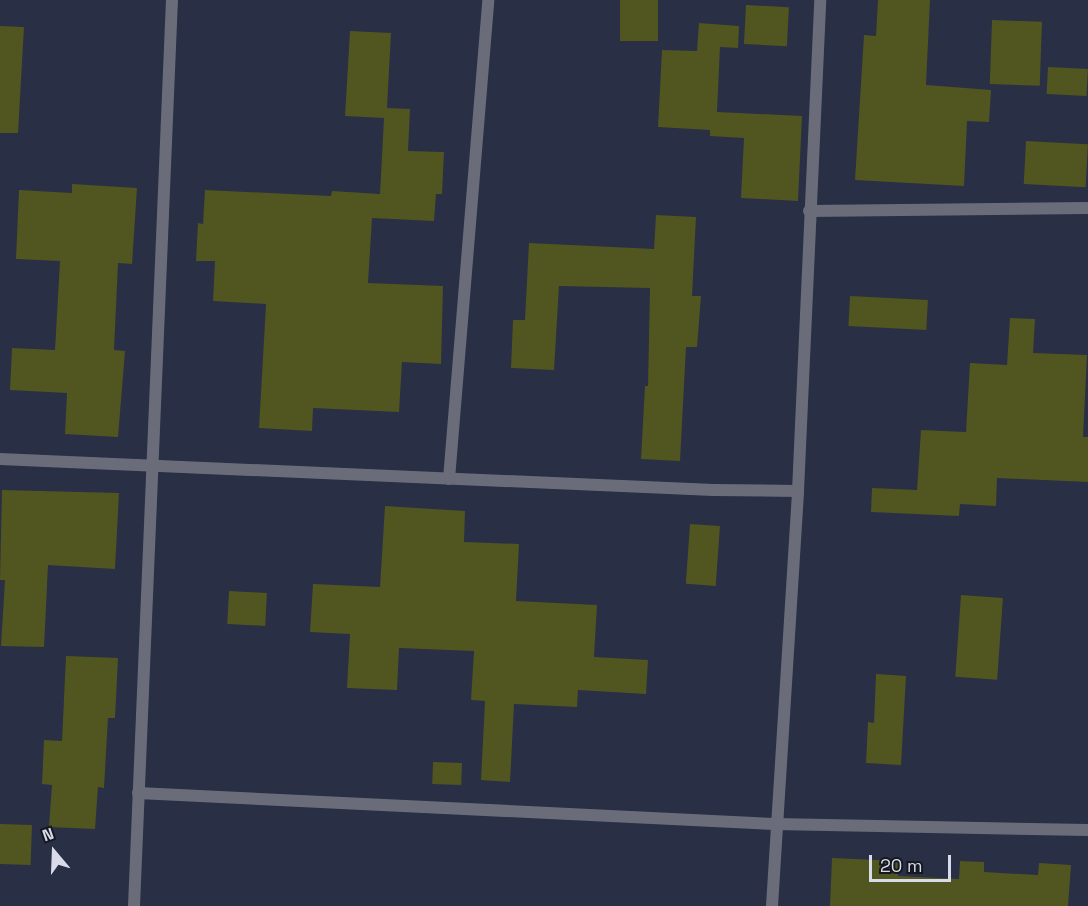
<!DOCTYPE html>
<style>
body{margin:0}
#map{position:relative;width:1088px;height:906px;overflow:hidden;background:#292f44;font-family:"Space Grotesk",sans-serif}
div>[style]{position:absolute}
.building>*{inset:0;background:#515520;transform-origin:0 0}
.minor>*{height:12px;margin:-6px;padding:0 6px;transform-origin:6px;border-radius:6px;background:#6a6d79}
span{translate:-50% -50%;white-space:nowrap;text-align:center;line-height:1.15;-webkit-text-stroke:6px #151821;paint-order:stroke}
.north{position:absolute;left:24px;top:822px;width:60px;height:60px;-webkit-text-stroke:4px #151821;paint-order:stroke;rotate:341deg;font-size:16px;font-weight:700;line-height:24px;text-align:center;color:#d8dcea}
.north::after{content:'';display:block;margin:auto;width:21px;height:27px;background:#d8dcea;clip-path:polygon(50% 0,100% 100%,50% 72%,0 100%)}
.scale{position:absolute;left:869px;top:855px;width:82px;height:27px;box-sizing:border-box;border:3px solid #d8dcea;border-top:0;padding-left:8px;font-size:18px;line-height:21px;white-space:nowrap;color:#d8dcea;-webkit-text-stroke:4px #151821;paint-order:stroke}
</style>
<div id="map">
<div class="building">
<div style="left:620px;top:0;width:38px;height:41px"></div>
<div style="clip-path:polygon(878px 0,930px 0,926px 85px,991px 90px,989px 122px,967px 121px,964px 186px,855px 180px,864px 35px,876px 36px)"></div>
<div style="left:746px;top:5px;width:43px;height:39px;rotate:3deg"></div>
<div style="left:992px;top:20px;width:50px;height:64px;rotate:2deg"></div>
<div style="clip-path:polygon(699px 23px,739px 26px,738px 48px,720px 47px,717px 112px,802px 116px,798px 201px,741px 198px,744px 138px,710px 136px,710px 130px,658px 127px,662px 50px,697px 51px)"></div>
<div style="clip-path:polygon(0 26px,24px 27px,18px 133px,0 133px)"></div>
<div style="clip-path:polygon(350px 31px,391px 33px,387px 108px,410px 109px,408px 151px,444px 152px,442px 194px,436px 194px,434px 221px,372px 218px,368px 283px,443px 286px,441px 364px,402px 362px,399px 412px,313px 408px,312px 431px,259px 428px,266px 304px,213px 301px,215px 261px,196px 261px,198px 223px,203px 224px,205px 190px,331px 196px,332px 191px,380px 194px,384px 118px,345px 116px)"></div>
<div style="left:1048px;top:67px;width:40px;height:27px;rotate:3deg"></div>
<div style="left:1026px;top:141px;width:62px;height:43px;rotate:3deg"></div>
<div style="clip-path:polygon(72px 184px,137px 188px,132px 264px,118px 263px,114px 350px,125px 351px,118px 437px,65px 434px,67px 393px,10px 390px,12px 348px,55px 350px,60px 261px,16px 259px,19px 190px,72px 193px)"></div>
<div style="clip-path:polygon(656px 215px,696px 217px,692px 296px,701px 296px,697px 347px,686px 347px,680px 461px,641px 459px,645px 386px,648px 386px,650px 288px,559px 286px,554px 370px,511px 368px,513px 320px,525px 320px,529px 243px,654px 249px)"></div>
<div style="left:850px;top:296px;width:78px;height:30px;rotate:3deg"></div>
<div style="clip-path:polygon(1010px 318px,1035px 319px,1033px 353px,1087px 355px,1083px 437px,1088px 437px,1088px 482px,997px 478px,996px 506px,960px 504px,959px 516px,871px 512px,872px 488px,917px 490px,921px 430px,966px 432px,970px 363px,1007px 365px)"></div>
<div style="clip-path:polygon(2px 490px,119px 493px,115px 569px,48px 565px,44px 647px,1px 646px,5px 580px,0 580px)"></div>
<div style="clip-path:polygon(385px 506px,465px 511px,464px 542px,519px 544px,516px 601px,597px 605px,594px 657px,648px 660px,646px 694px,578px 690px,577px 707px,514px 704px,510px 782px,481px 780px,485px 701px,471px 700px,474px 651px,399px 648px,397px 690px,347px 688px,350px 634px,310px 632px,313px 584px,380px 587px)"></div>
<div style="left:690px;top:524px;width:30px;height:60px;rotate:4deg"></div>
<div style="left:229px;top:591px;width:38px;height:33px;rotate:3deg"></div>
<div style="left:961px;top:595px;width:42px;height:82px;rotate:4deg"></div>
<div style="clip-path:polygon(66px 656px,118px 658px,115px 718px,108px 718px,104px 788px,98px 787px,95px 829px,49px 827px,52px 785px,42px 784px,44px 740px,62px 741px)"></div>
<div style="clip-path:polygon(876px 674px,906px 676px,901px 765px,866px 763px,868px 722px,874px 723px)"></div>
<div style="left:433px;top:762px;width:29px;height:22px;rotate:2deg"></div>
<div style="left:0;top:824px;width:32px;height:40px;rotate:2deg"></div>
<div style="clip-path:polygon(832px 858px,899px 861px,898px 876px,959px 879px,960px 861px,984px 862px,984px 872px,1038px 875px,1039px 863px,1071px 865px,1068px 906px,830px 906px)"></div>
</div>
<div class="minor">
<div style="left:809px;top:211px;width:279px;rotate:-0.6deg"></div>
<div style="left:0;top:459px;width:714px;rotate:2.49deg"></div>
<div style="left:713px;top:490px;width:85px;rotate:0.7deg"></div>
<div style="left:449px;top:479px;width:481px;rotate:-85.3deg"></div>
<div style="left:138px;top:793px;width:638px;rotate:2.79deg"></div>
<div style="left:775px;top:824px;width:313px;rotate:1.1deg"></div>
<div style="left:134px;top:906px;width:907px;rotate:-87.6deg"></div>
<div style="left:772px;top:906px;width:416px;rotate:-86.4deg"></div>
<div style="left:798px;top:491px;width:491px;rotate:-87.4deg"></div>
</div>
<div class="north">N</div>
<div class="scale">20 m</div>
</div>
